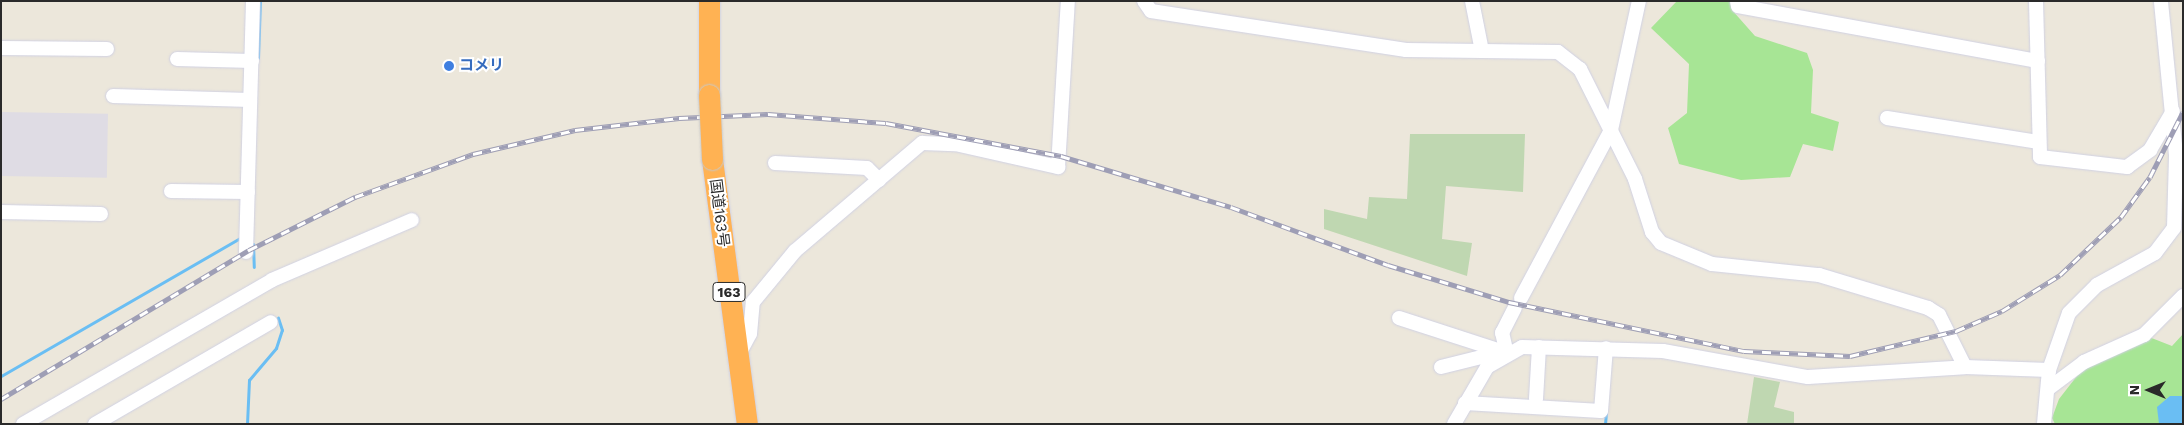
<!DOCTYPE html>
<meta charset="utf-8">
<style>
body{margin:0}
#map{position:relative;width:2184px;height:425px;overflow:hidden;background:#ece7db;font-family:"Work Sans","Noto Sans JP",sans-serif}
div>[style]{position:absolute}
.industrial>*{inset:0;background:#dfdce4;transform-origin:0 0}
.green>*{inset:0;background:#a7e595}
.cemetery>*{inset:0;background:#bfd7b1}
.water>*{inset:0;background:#6abef3}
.stream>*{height:3px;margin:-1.5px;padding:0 1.5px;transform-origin:1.5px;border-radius:1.5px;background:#6abef3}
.roads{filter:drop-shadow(0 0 1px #d0d1e3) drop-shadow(0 0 1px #d0d1e3)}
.minor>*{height:14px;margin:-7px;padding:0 7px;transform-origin:7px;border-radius:7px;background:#fff}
.highway>*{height:21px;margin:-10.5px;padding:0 10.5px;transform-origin:10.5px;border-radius:10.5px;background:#ffb253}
.rail>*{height:5px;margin-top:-2.5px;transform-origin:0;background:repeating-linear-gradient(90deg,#fff 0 9px,#9e9eb5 0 18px);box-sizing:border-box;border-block:1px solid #9e9eb5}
.bridges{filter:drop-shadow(0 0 1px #c8c8c8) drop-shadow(0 0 1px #c8c8c8)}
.highway-bridge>*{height:21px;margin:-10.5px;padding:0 10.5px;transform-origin:10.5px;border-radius:10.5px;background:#ffb253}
.dots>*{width:14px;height:14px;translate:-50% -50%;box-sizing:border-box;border:2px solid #fff;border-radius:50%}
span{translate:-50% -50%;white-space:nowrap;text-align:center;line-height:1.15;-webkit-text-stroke:4px #fff;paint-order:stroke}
.shield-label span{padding:1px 4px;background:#fff;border:1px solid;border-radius:4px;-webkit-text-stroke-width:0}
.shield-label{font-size:14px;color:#2a2a2a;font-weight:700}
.shop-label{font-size:15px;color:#366cbe;font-weight:700}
.left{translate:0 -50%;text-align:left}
.street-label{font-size:15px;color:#2a2a2a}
.frame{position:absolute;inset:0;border:2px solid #2a2a2a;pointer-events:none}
.north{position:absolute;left:2124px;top:365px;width:50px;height:50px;-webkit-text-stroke:4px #fff;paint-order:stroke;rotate:270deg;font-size:14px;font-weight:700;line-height:20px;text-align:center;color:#2a2a2a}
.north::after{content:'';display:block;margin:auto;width:18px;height:22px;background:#2a2a2a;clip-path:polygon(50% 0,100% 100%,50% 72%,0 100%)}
</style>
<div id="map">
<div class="industrial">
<div style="left:1px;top:112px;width:107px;height:64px;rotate:1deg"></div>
</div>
<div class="green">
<div style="clip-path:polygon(1677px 1px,1730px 1px,1732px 10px,1755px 36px,1807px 53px,1813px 70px,1811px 113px,1839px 122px,1833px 151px,1803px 144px,1790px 177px,1741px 180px,1679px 164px,1668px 128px,1687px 113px,1689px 64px,1651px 28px)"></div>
<div style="clip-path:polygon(2183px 334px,2183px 424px,2055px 424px,2052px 418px,2059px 399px,2084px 367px,2149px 337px,2172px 346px)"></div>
</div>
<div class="cemetery">
<div style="clip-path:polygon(1410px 134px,1525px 134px,1523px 192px,1446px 186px,1442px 239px,1472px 243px,1467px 276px,1324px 229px,1324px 209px,1367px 219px,1369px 197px,1407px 199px)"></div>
<div style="clip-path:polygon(1754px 377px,1780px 382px,1774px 407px,1794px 412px,1794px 424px,1747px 424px)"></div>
</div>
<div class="water">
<div style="clip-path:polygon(2170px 396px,2183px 396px,2183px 424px,2159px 424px,2157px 407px)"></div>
</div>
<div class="stream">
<div style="left:258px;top:58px;width:57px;rotate:-88deg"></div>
<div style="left:253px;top:244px;width:23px;rotate:88deg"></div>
<div style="left:1px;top:376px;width:280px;rotate:-30deg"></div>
<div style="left:247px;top:424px;width:44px;rotate:-87.4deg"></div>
<div style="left:249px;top:380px;width:42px;rotate:-49.8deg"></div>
<div style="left:276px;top:348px;width:19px;rotate:-72deg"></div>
<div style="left:282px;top:330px;width:13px;rotate:-108deg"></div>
<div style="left:1605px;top:424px;width:11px;rotate:-85deg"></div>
</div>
<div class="roads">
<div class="minor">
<div style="left:1144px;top:1px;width:12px;rotate:55deg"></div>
<div style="left:1151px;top:11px;width:258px;rotate:8.7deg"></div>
<div style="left:1406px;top:50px;width:152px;rotate:0.8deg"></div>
<div style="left:1558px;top:52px;width:28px;rotate:38deg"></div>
<div style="left:1580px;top:69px;width:123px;rotate:63.4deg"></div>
<div style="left:1635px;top:179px;width:56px;rotate:72.2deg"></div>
<div style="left:1652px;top:232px;width:14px;rotate:51deg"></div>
<div style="left:1661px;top:243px;width:55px;rotate:22.4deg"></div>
<div style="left:1712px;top:264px;width:108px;rotate:5.9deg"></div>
<div style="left:1819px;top:275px;width:114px;rotate:16.8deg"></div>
<div style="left:1928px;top:308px;width:13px;rotate:32deg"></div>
<div style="left:1939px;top:315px;width:58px;rotate:63.4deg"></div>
<div style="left:1472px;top:1px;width:51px;rotate:78.7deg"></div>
<div style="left:1737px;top:1px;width:5px;rotate:79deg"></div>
<div style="left:1738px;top:6px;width:305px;rotate:10.4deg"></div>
<div style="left:2036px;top:1px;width:156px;rotate:88.5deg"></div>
<div style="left:2040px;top:157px;width:88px;rotate:6.6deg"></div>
<div style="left:2127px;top:167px;width:29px;rotate:-36deg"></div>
<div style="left:2150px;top:150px;width:45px;rotate:-59.5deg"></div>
<div style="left:1px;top:48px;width:106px;rotate:0.5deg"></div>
<div style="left:177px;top:59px;width:75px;rotate:1.5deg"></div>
<div style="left:113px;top:96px;width:137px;rotate:1.7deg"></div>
<div style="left:1887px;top:118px;width:154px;rotate:9deg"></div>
<div style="left:775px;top:163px;width:92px;rotate:3.1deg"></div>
<div style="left:867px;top:168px;width:17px;rotate:45deg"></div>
<div style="left:171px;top:191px;width:77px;rotate:0.7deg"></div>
<div style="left:1px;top:212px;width:100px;rotate:1.1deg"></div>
<div style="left:246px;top:252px;width:251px;rotate:-88.4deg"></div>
<div style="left:1521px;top:298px;width:191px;rotate:-61.8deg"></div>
<div style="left:1611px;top:130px;width:132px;rotate:-77.8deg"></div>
<div style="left:1399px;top:318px;width:101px;rotate:17.9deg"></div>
<div style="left:1507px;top:354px;width:22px;rotate:-103deg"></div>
<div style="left:1502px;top:333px;width:28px;rotate:-63deg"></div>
<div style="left:737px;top:358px;width:27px;rotate:-62deg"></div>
<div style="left:750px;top:334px;width:32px;rotate:-85deg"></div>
<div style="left:753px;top:302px;width:66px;rotate:-50.5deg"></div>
<div style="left:795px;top:251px;width:167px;rotate:-40.4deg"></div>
<div style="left:922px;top:143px;width:33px;rotate:2deg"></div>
<div style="left:955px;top:144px;width:106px;rotate:12.6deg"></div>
<div style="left:1058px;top:167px;width:166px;rotate:-86.6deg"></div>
<div style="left:1441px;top:367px;width:54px;rotate:-14deg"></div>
<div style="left:2048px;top:389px;width:45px;rotate:-36.9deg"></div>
<div style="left:2084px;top:362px;width:66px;rotate:-24.2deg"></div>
<div style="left:2144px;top:335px;width:55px;rotate:-45deg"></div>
<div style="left:1536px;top:399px;width:52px;rotate:-86.7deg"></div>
<div style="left:1465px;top:403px;width:136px;rotate:3.4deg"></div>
<div style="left:1601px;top:411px;width:63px;rotate:-85.5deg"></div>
<div style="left:23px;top:424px;width:288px;rotate:-30deg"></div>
<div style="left:272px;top:280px;width:152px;rotate:-23.2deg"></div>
<div style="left:95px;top:424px;width:203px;rotate:-30.1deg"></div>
<div style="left:1454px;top:424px;width:66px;rotate:-59.9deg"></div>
<div style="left:1487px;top:367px;width:40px;rotate:-29.7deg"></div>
<div style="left:1522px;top:347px;width:141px;rotate:1.6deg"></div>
<div style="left:1663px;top:351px;width:147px;rotate:10.2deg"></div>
<div style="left:1808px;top:377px;width:157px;rotate:-3.6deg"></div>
<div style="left:1965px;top:367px;width:84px;rotate:2deg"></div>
<div style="left:2044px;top:424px;width:54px;rotate:-84.7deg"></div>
<div style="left:2049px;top:370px;width:60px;rotate:-70.7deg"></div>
<div style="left:2069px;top:313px;width:40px;rotate:-45deg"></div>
<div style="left:2097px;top:285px;width:66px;rotate:-28.9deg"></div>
<div style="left:2155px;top:253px;width:31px;rotate:-53deg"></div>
<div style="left:2174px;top:228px;width:73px;rotate:-88.4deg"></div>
<div style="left:2176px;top:155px;width:155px;rotate:-95.6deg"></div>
</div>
<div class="highway">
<div style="left:709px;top:95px;width:94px;rotate:-90deg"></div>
<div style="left:712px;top:159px;width:267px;rotate:82.5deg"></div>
</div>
</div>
<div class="rail">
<div style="left:1px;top:399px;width:289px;rotate:-31deg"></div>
<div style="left:249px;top:250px;width:119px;rotate:-26.6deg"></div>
<div style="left:355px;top:197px;width:126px;rotate:-20deg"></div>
<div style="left:473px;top:154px;width:105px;rotate:-13.2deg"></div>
<div style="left:575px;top:130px;width:105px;rotate:-6.6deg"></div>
<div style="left:679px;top:118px;width:89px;rotate:-2.6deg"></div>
<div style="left:768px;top:114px;width:118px;rotate:4.4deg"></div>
<div style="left:886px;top:123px;width:178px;rotate:10.7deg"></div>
<div style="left:1061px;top:156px;width:177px;rotate:16.7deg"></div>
<div style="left:1231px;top:207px;width:167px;rotate:20.3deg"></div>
<div style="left:1388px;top:265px;width:127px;rotate:17deg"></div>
<div style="left:1509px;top:302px;width:240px;rotate:11.8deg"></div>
<div style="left:1744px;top:351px;width:106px;rotate:2.7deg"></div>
<div style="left:1850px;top:356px;width:109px;rotate:-13.3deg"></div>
<div style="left:1956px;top:331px;width:50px;rotate:-23.5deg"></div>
<div style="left:2002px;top:311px;width:68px;rotate:-31.8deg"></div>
<div style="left:2060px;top:275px;width:84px;rotate:-43.6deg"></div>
<div style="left:2121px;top:217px;width:49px;rotate:-54.1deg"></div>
<div style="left:2150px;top:177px;width:73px;rotate:-63.1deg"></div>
</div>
<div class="bridges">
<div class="highway-bridge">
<div style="left:709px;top:95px;width:64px;rotate:87.3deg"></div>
</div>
</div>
<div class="dots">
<div style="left:449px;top:66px;background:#3f7fe0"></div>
</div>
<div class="shield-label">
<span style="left:729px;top:292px">163</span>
</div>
<div class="shop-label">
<span class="left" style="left:459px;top:66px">コメリ</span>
</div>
<div class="street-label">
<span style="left:719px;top:213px;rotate:83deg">国道163号</span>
</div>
<div class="frame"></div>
<div class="north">N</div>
</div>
